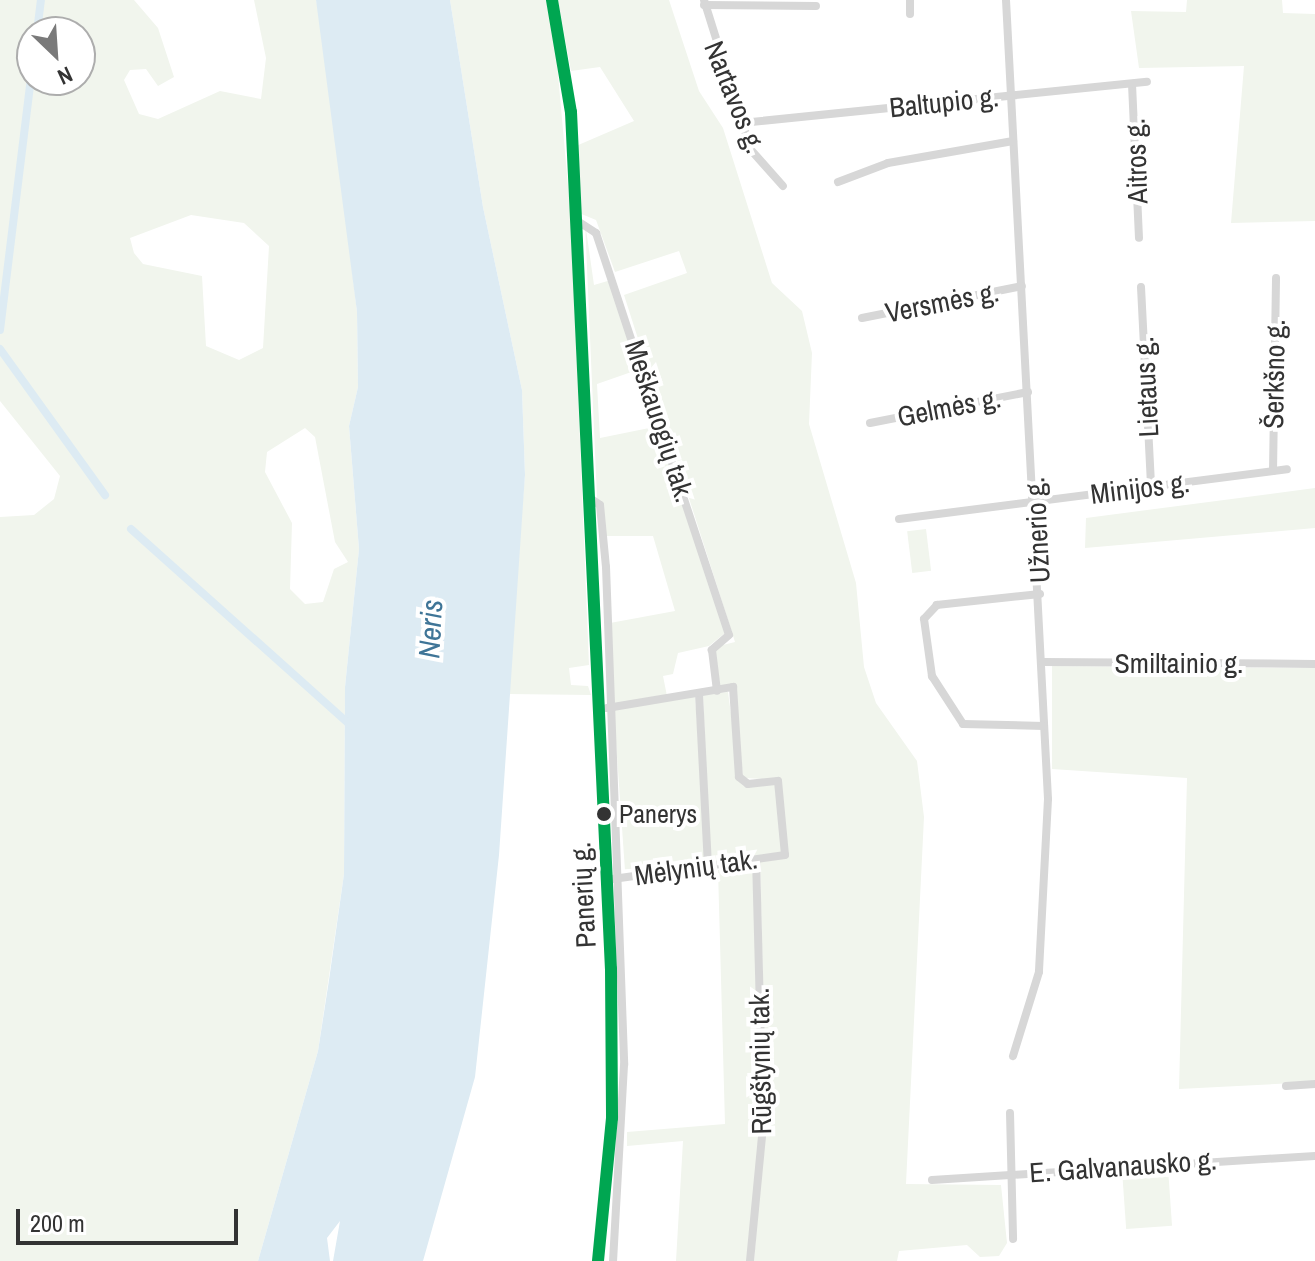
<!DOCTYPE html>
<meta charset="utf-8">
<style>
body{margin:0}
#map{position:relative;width:1315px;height:1261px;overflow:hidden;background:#fff;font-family:"Archivo Narrow",sans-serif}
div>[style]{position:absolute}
.green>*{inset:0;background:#f1f5ed;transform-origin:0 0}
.water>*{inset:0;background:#ddebf3}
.canal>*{height:8px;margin:-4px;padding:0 4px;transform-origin:4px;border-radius:4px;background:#ddebf3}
.minor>*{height:8px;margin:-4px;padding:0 4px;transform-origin:4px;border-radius:4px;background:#d7d7d7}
.major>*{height:10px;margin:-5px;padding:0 5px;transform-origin:5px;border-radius:5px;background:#cacaca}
.bus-1>*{height:12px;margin:-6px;padding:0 6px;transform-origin:6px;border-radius:6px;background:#00a651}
.dots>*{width:22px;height:22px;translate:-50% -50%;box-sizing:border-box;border:4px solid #fff;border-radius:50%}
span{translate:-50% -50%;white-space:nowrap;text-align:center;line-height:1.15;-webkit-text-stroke:8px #fff;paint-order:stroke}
.bus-label{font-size:26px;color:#333}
.left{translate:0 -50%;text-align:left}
.street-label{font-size:28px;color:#333}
.water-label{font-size:30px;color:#3f7597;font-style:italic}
.north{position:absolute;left:16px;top:16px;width:80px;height:80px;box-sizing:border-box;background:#fff;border:2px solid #adadad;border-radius:50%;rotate:155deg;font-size:22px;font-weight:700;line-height:32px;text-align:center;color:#333}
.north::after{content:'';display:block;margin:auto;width:28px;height:36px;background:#7a7a7a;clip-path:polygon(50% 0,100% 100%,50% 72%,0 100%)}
.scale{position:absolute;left:16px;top:1209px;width:222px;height:36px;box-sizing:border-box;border:4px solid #333;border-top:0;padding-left:10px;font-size:24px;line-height:28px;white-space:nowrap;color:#333;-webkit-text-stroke:6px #fff;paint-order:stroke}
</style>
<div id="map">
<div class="green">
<div style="clip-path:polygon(evenodd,0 0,134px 0,158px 28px,174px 77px,158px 86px,146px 69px,130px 70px,124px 80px,139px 114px,158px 119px,220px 91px,261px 99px,266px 58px,254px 0,316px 0,325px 41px,357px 312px,358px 387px,349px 426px,359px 549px,345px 687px,344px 874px,318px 1051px,258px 1261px,0 1261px,0 517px,34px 515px,54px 499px,60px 476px,0 401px,0 0,32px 32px,80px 32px,80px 80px,32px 80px,32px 32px,0 0,191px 215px,244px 223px,269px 246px,263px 348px,239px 360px,206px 346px,202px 276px,143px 264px,134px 253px,130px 238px,191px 215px,0 0,305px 428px,315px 437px,335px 542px,348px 562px,334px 569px,323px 602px,305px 604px,290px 589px,292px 523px,265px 472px,267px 452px,305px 428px)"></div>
<div style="clip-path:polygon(450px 0,546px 0,555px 41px,571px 219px,589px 665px,569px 668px,571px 685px,588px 686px,591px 695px,506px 694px,525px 475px,522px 390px,483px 207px)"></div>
<div style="clip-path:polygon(558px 0,669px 0,699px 91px,723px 128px,772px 283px,802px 311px,812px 353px,809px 424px,856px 583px,864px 667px,876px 703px,917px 761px,924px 817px,906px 1184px,1001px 1185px,1007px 1243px,999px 1256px,980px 1257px,967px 1245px,899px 1251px,897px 1261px,754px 1261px,766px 1112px,760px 862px,787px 857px,781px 780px,743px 778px,735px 692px,720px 686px,715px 647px,735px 642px,624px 295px,687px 273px,679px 251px,615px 272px,596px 220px,579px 213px,576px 146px,634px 121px,600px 67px,571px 71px)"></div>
<div style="clip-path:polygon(1187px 0,1282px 0,1283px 13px,1315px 14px,1315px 221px,1231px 223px,1244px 66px,1139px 68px,1131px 11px,1186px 12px)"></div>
<div style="clip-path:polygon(585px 222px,594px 285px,611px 280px,640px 369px,597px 384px,600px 438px,659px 426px,725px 633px,709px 646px,678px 653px,673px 674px,663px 676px,667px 696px,614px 704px,610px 623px,675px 611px,653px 536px,606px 536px,597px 498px)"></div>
<div style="clip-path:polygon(1315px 488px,1315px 528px,1085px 548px,1086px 518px)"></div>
<div style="left:926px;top:529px;width:42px;height:19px;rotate:83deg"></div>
<div style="clip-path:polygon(1052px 666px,1315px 668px,1315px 1082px,1179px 1089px,1187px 778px,1052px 769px)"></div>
<div style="clip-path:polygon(728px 692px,740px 781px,775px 784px,782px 853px,710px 864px,703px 694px)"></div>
<div style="left:695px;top:696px;width:168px;height:82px;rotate:86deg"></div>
<div style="clip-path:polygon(753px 864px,760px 1133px,747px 1261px,676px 1261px,683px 1141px,627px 1146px,627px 1132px,725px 1124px,718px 870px)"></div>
<div style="left:1168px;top:1168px;width:58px;height:46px;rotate:86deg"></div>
</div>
<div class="water">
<div style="clip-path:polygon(316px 0,450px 0,483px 207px,522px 390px,525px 475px,499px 855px,475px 1077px,423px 1261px,333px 1261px,340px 1221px,327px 1238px,330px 1261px,258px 1261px,318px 1051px,329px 980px,344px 874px,345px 687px,359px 549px,349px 426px,358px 387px,357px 312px)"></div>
</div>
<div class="canal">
<div style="left:37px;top:32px;width:32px;rotate:-83deg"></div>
<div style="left:0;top:330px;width:263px;rotate:-83deg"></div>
<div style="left:0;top:349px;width:180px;rotate:54.3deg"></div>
<div style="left:131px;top:529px;width:295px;rotate:41.8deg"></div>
</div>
<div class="minor">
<div style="left:704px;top:0;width:157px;rotate:72.6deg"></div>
<div style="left:751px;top:150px;width:48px;rotate:48.4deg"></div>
<div style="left:1006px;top:0;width:800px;rotate:86.99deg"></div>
<div style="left:1048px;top:799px;width:173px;rotate:93deg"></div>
<div style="left:1039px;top:972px;width:88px;rotate:107.2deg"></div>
<div style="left:704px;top:5px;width:112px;rotate:0.5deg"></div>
<div style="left:910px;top:14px;width:14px;rotate:-90deg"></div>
<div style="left:1132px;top:84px;width:154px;rotate:87.4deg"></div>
<div style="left:741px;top:123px;width:408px;rotate:-5.8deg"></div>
<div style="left:838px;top:182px;width:53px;rotate:-20.8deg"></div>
<div style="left:888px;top:163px;width:127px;rotate:-10deg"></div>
<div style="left:576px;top:220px;width:24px;rotate:33deg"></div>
<div style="left:596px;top:233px;width:423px;rotate:71.7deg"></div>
<div style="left:729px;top:635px;width:23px;rotate:139deg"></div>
<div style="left:712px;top:650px;width:41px;rotate:83deg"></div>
<div style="left:1141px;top:287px;width:200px;rotate:87.1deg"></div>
<div style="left:862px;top:318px;width:163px;rotate:-11.3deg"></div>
<div style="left:870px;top:423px;width:161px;rotate:-11.1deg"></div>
<div style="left:1273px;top:471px;width:193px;rotate:-89.1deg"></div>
<div style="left:590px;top:498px;width:12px;rotate:35deg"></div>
<div style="left:600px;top:505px;width:62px;rotate:84.5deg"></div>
<div style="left:606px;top:567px;width:498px;rotate:87.9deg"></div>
<div style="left:624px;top:1065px;width:196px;rotate:93.2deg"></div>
<div style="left:899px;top:519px;width:391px;rotate:-7.3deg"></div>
<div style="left:1040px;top:594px;width:104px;rotate:173.9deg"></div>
<div style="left:937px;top:605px;width:19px;rotate:133deg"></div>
<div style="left:924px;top:619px;width:58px;rotate:82deg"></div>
<div style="left:932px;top:676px;width:57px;rotate:57.1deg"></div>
<div style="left:963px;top:724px;width:81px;rotate:1.4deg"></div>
<div style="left:1043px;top:662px;width:272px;rotate:0.4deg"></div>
<div style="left:699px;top:694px;width:172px;rotate:87deg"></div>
<div style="left:607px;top:708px;width:128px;rotate:-9.5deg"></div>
<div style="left:733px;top:687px;width:90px;rotate:86.2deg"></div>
<div style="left:739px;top:777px;width:11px;rotate:38deg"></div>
<div style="left:748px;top:784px;width:30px;rotate:-6deg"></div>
<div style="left:778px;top:781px;width:74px;rotate:84.6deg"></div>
<div style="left:785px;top:855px;width:174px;rotate:172.1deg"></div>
<div style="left:1286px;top:1086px;width:29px;rotate:-4deg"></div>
<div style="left:1010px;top:1113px;width:126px;rotate:88.6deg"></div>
<div style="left:932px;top:1180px;width:384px;rotate:-3.6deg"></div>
<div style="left:750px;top:1261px;width:137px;rotate:-84.5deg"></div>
<div style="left:763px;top:1125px;width:265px;rotate:-91.5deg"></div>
</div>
<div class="major">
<div style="left:552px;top:0;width:114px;rotate:80.4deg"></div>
<div style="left:571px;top:112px;width:858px;rotate:87.33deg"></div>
<div style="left:611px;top:969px;width:149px;rotate:89.6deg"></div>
<div style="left:612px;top:1118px;width:144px;rotate:95.6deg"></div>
</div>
<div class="bus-1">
<div style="left:552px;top:0;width:114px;rotate:80.4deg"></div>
<div style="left:571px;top:112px;width:858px;rotate:87.33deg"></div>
<div style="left:611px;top:969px;width:149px;rotate:89.6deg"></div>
<div style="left:612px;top:1118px;width:144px;rotate:95.6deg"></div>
</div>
<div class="dots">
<div style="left:604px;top:814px;background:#333"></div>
</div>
<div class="bus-label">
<span class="left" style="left:619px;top:814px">Panerys</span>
</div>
<div class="street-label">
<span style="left:735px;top:97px;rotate:68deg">Nartavos g.</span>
<span style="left:944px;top:102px;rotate:-6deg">Baltupio g.</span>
<span style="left:1136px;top:161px;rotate:-92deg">Aitros g.</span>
<span style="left:942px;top:302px;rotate:-11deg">Versmės g.</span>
<span style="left:1274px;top:374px;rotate:-89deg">Šerkšno g.</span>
<span style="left:1146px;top:387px;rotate:-93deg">Lietaus g.</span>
<span style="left:949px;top:407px;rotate:-11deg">Gelmės g.</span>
<span style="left:660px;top:421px;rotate:72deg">Meškauogių tak.</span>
<span style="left:1140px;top:488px;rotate:-7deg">Minijos g.</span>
<span style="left:1037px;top:530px;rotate:-93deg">Užnerio g.</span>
<span style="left:1179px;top:663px">Smiltainio g.</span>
<span style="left:696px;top:867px;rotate:-8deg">Mėlynių tak.</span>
<span style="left:583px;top:895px;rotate:-93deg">Panerių g.</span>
<span style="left:760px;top:1061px;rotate:-91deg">Rūgštynių tak.</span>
<span style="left:1123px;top:1166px;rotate:-4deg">E. Galvanausko g.</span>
</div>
<div class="water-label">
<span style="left:430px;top:629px;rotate:-87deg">Neris</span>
</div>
<div class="north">N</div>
<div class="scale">200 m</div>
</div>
